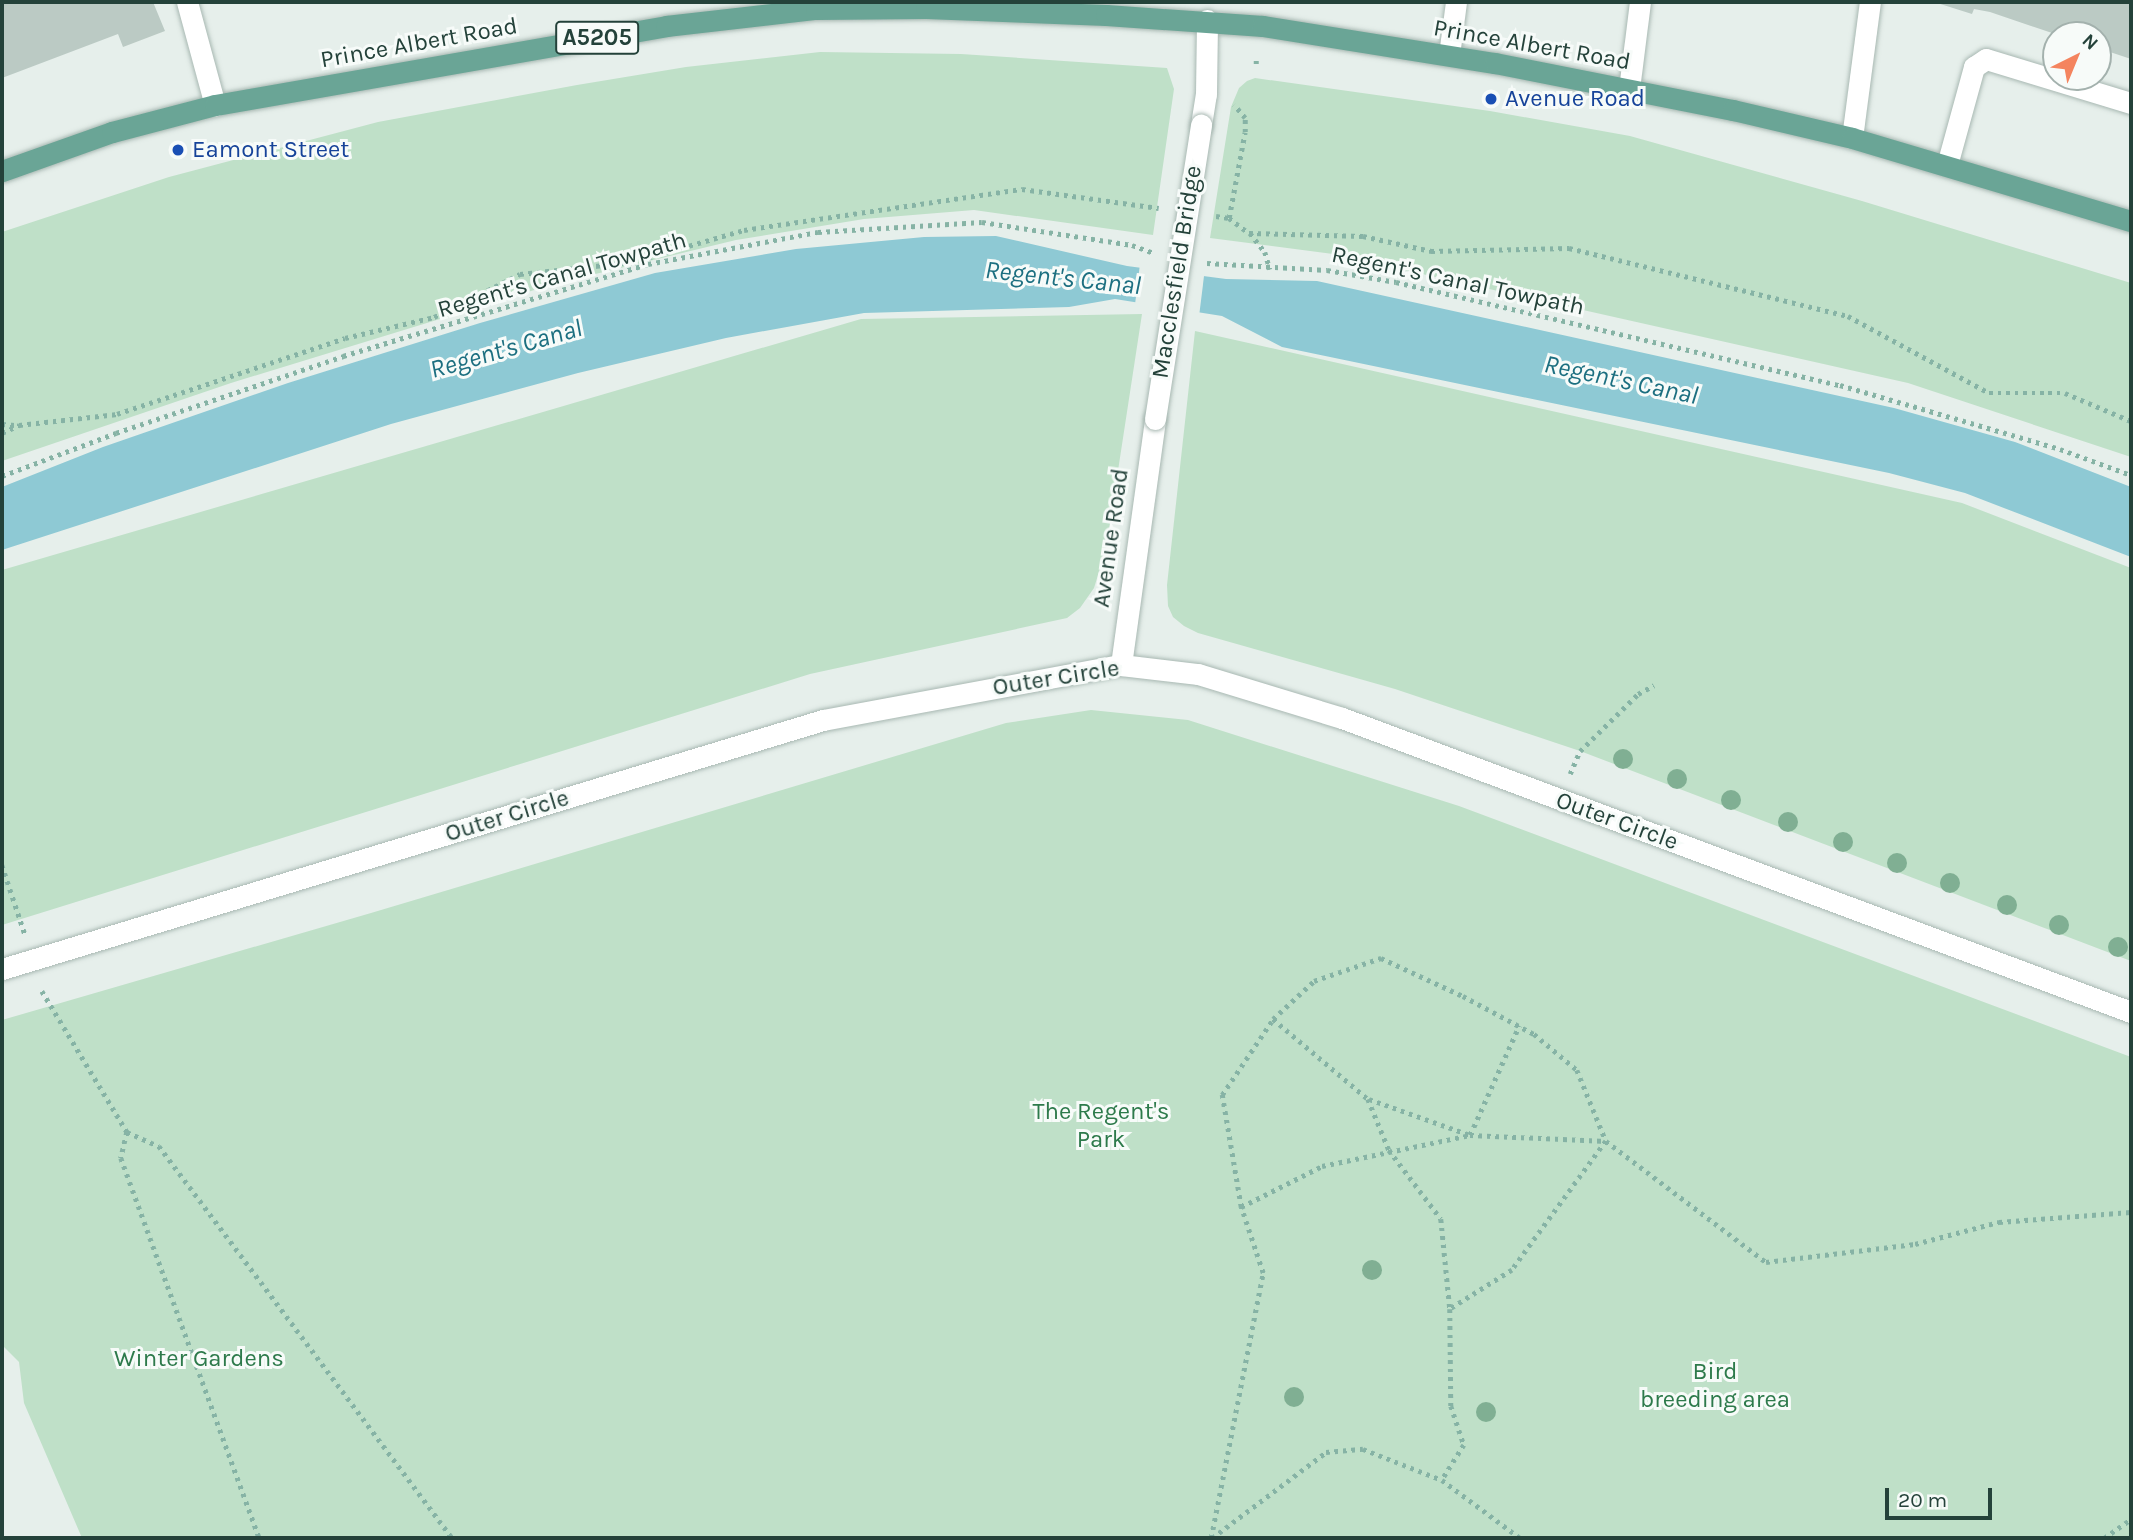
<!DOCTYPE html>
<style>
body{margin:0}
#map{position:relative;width:2133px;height:1540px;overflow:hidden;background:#e6efeb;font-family:Karla,sans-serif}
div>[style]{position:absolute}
.green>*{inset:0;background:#bfe0c8}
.water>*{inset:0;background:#8ec9d4}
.pier>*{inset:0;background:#e6efeb;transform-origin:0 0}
.building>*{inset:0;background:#bbcac4}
.path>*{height:4.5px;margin-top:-2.25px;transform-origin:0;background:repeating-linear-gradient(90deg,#86b3a5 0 3.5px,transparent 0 8.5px)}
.roads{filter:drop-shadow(0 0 2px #a8b8b2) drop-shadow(0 0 2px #a8b8b2)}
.minor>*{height:21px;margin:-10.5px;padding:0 10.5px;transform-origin:10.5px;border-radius:10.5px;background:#fff}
.major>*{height:21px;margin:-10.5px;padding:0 10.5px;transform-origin:10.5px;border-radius:10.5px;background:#6aa596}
.bridges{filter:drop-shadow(0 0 2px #a8b8b2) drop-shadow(0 0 2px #a8b8b2)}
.minor-bridge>*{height:21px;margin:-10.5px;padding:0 10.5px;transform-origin:10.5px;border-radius:10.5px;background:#fff}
.trees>*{width:20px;height:20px;margin:-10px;border-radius:50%;background:#80af93}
.dots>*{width:19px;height:19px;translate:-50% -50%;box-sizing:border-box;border:4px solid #f7fbf9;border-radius:50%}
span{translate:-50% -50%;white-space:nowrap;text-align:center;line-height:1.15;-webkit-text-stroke:6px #f7fbf9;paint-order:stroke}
.shield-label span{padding:2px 5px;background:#f7fbf9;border:2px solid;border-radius:5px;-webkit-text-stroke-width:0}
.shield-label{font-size:23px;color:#24423a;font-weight:700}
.street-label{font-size:24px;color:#24423a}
.transit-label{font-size:24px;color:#164399}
.left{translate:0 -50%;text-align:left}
.park-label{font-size:24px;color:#2d7a4b}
.water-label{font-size:26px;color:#1c6f80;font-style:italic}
.frame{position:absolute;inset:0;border:4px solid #24423a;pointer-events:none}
.north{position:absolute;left:2042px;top:21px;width:70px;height:70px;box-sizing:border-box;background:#f7fbf9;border:2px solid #a3b1ad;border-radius:50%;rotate:43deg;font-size:19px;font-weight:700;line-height:28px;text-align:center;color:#24423a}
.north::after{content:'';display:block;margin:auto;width:24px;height:32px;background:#f4845f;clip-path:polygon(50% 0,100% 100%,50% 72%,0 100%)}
.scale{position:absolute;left:1885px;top:1488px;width:107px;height:32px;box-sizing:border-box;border:4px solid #24423a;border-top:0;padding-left:9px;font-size:21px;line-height:24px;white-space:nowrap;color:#24423a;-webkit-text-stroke:5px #f7fbf9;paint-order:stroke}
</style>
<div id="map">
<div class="green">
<div style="clip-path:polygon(820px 52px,961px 54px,1167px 68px,1174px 89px,1153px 235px,974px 210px,864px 219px,736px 240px,554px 284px,231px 383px,2px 461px,2px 232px,169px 177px,378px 122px,577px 85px,686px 67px)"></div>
<div style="clip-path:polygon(1255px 78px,1490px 111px,1630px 136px,1862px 201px,2131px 283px,2131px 457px,1908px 383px,1333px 254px,1210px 238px,1231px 107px,1239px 88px,1247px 81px)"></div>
<div style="clip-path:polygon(1142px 314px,1106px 549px,1094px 588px,1080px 608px,1067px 618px,810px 674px,2px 925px,2px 570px,861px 319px)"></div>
<div style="clip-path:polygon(1195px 331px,1962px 503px,2131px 568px,2131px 961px,1580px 751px,1395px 689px,1198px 633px,1184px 626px,1173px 617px,1168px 606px,1167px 585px)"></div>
<div style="clip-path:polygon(1091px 710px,1188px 720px,1459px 806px,2131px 1057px,2131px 1538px,82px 1538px,24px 1403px,19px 1362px,2px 1345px,2px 1020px,371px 913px,1006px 723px)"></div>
</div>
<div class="water">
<div style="clip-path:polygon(996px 236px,1127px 266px,1226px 279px,1317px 281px,1894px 408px,2015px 442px,2131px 487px,2131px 557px,1965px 493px,1889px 473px,1282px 347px,1222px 316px,1115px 299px,1069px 307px,864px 313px,726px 338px,578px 373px,391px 424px,2px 550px,2px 487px,103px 447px,288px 383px,480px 323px,655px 273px,796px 249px,924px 237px)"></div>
</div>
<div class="pier">
<div style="left:1140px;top:264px;width:65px;height:42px;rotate:7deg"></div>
</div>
<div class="building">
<div style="clip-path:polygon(2px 2px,153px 2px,165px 31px,123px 47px,118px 34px,2px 78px)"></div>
<div style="clip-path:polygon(1934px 2px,2130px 2px,2131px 59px,2098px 48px,2098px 35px,2058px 35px,1990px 12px,1974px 9px,1972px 14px)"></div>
</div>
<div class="path">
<div style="left:1256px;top:64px;width:8px;rotate:-90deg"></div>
<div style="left:1216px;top:216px;width:13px;rotate:9deg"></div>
<div style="left:1229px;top:218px;width:25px;rotate:37deg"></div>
<div style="left:1249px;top:233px;width:114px;rotate:1.5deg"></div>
<div style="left:1363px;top:236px;width:70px;rotate:12.4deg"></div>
<div style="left:1431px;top:251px;width:138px;rotate:-1.2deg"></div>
<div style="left:1569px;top:248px;width:287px;rotate:13.7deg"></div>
<div style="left:1848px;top:316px;width:161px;rotate:28.6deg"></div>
<div style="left:1989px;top:393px;width:76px"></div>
<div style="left:2065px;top:393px;width:72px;rotate:23deg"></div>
<div style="left:1229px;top:218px;width:87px;rotate:-79.5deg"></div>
<div style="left:1245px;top:132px;width:14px;rotate:-90deg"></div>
<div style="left:1245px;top:118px;width:17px;rotate:-130deg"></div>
<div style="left:1250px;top:233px;width:24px;rotate:52deg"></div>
<div style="left:1265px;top:252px;width:18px;rotate:74deg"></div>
<div style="left:1207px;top:263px;width:120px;rotate:3.3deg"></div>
<div style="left:1327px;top:270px;width:70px;rotate:9.9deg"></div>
<div style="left:1396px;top:282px;width:456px;rotate:13.1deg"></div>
<div style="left:1840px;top:385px;width:229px;rotate:16.2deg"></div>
<div style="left:2060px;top:449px;width:76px;rotate:20.1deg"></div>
<div style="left:2px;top:424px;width:13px;rotate:4deg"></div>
<div style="left:2px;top:433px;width:19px;rotate:-25deg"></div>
<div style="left:19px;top:425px;width:99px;rotate:-6.4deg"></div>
<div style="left:117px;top:414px;width:240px;rotate:-18.4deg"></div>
<div style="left:345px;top:338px;width:91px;rotate:-13.3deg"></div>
<div style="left:434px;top:317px;width:96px;rotate:-26.6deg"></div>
<div style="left:520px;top:274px;width:113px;rotate:-6.1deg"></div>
<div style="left:632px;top:262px;width:116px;rotate:-15.9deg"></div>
<div style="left:744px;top:230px;width:281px;rotate:-8.4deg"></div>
<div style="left:1022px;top:189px;width:138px;rotate:7.9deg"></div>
<div style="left:2px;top:476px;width:122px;rotate:-20.7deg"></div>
<div style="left:116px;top:433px;width:240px;rotate:-18.7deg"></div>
<div style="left:343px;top:356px;width:319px;rotate:-16.8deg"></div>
<div style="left:648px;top:264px;width:173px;rotate:-10.7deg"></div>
<div style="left:818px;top:232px;width:164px;rotate:-3.5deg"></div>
<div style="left:982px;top:222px;width:152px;rotate:8.7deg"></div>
<div style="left:1132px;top:245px;width:23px;rotate:20deg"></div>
<div style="left:1570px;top:774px;width:25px;rotate:-67deg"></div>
<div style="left:1580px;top:751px;width:81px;rotate:-44.5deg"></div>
<div style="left:1638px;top:694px;width:18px;rotate:-29deg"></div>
<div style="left:2px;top:865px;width:73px;rotate:71.6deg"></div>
<div style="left:42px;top:991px;width:165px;rotate:58.9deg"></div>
<div style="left:127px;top:1132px;width:35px;rotate:24deg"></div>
<div style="left:159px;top:1146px;width:489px;rotate:53.2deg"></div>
<div style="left:1273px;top:1019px;width:124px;rotate:40.1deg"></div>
<div style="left:1368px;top:1099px;width:55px;rotate:67.6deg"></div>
<div style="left:1389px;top:1150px;width:86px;rotate:53deg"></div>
<div style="left:1441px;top:1219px;width:90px;rotate:84.3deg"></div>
<div style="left:1450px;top:1309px;width:97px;rotate:89.4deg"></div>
<div style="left:1451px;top:1406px;width:41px;rotate:71.6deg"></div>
<div style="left:1464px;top:1445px;width:41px;rotate:122.2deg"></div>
<div style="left:1369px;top:1099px;width:107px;rotate:19.6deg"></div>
<div style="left:1470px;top:1135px;width:120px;rotate:-65.8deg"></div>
<div style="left:127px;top:1132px;width:27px;rotate:103deg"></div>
<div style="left:121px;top:1158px;width:404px;rotate:70deg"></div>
<div style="left:1241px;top:1207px;width:114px;rotate:-99.6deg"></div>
<div style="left:1222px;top:1095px;width:92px;rotate:-56.1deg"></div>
<div style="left:1273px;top:1019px;width:56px;rotate:-42.8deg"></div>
<div style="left:1314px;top:981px;width:71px;rotate:-18.9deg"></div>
<div style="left:1381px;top:958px;width:90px;rotate:24.9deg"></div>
<div style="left:1463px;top:996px;width:81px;rotate:28.2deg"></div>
<div style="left:1534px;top:1034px;width:56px;rotate:39.9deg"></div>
<div style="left:1577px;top:1070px;width:77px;rotate:67.8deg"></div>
<div style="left:1606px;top:1141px;width:160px;rotate:126.1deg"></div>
<div style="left:1512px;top:1270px;width:73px;rotate:147.8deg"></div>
<div style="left:1211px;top:1538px;width:270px;rotate:-78.9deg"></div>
<div style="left:1263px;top:1273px;width:70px;rotate:-108.4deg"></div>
<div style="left:1241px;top:1207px;width:91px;rotate:-26.8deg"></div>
<div style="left:1322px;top:1166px;width:151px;rotate:-11.8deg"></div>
<div style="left:1470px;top:1135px;width:136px;rotate:2.5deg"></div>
<div style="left:1606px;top:1141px;width:201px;rotate:37.1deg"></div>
<div style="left:1766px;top:1262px;width:150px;rotate:-6.9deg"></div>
<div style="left:1915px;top:1244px;width:87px;rotate:-14.7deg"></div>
<div style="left:1999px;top:1222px;width:132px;rotate:-4.3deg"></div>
<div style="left:1212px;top:1538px;width:143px;rotate:-37deg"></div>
<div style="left:1326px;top:1452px;width:37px;rotate:-5deg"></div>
<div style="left:1363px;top:1449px;width:85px;rotate:21.4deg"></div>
<div style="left:1442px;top:1480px;width:97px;rotate:36.6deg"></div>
<div style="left:2104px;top:1538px;width:33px;rotate:-35deg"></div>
</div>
<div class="roads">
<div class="minor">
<div style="left:187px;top:2px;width:107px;rotate:74.8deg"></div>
<div style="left:1449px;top:55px;width:53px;rotate:-82.5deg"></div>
<div style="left:1629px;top:89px;width:88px;rotate:-82.8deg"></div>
<div style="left:1201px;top:125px;width:31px;rotate:-81deg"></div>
<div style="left:1206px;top:94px;width:74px;rotate:-89.2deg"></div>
<div style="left:1852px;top:138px;width:137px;rotate:-82.5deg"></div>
<div style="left:1947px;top:165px;width:102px;rotate:-74.6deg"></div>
<div style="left:1974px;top:67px;width:14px;rotate:-34deg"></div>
<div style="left:1986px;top:59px;width:152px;rotate:16.9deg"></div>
<div style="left:1121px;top:665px;width:248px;rotate:-82.1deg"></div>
<div style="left:2px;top:969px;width:858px;rotate:-16.87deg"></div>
<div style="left:823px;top:720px;width:303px;rotate:-10.5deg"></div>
<div style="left:1121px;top:665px;width:78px;rotate:6.7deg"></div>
<div style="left:1198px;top:674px;width:151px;rotate:17deg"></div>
<div style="left:1342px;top:718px;width:842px;rotate:20.44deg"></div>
</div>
<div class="major">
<div style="left:2px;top:171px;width:117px;rotate:-19.5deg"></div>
<div style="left:112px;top:132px;width:106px;rotate:-14.7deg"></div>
<div style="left:215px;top:105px;width:458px;rotate:-9.9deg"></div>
<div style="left:666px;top:26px;width:151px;rotate:-6.5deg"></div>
<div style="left:816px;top:9px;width:110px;rotate:-0.5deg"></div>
<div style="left:926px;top:8px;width:180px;rotate:2.2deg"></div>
<div style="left:1106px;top:15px;width:157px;rotate:4deg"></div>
<div style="left:1263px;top:26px;width:235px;rotate:9.1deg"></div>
<div style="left:1495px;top:63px;width:243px;rotate:11.2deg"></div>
<div style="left:1733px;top:110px;width:122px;rotate:13.2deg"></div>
<div style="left:1852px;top:138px;width:291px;rotate:16.6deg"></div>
</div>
</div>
<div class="bridges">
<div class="minor-bridge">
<div style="left:1155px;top:419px;width:298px;rotate:-81.1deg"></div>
</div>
</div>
<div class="trees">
<div style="left:1623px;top:759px"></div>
<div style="left:1677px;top:779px"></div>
<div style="left:1731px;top:800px"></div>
<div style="left:1788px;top:822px"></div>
<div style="left:1843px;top:842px"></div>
<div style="left:1897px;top:863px"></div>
<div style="left:1950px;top:883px"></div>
<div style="left:2007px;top:905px"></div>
<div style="left:2059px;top:925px"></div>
<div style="left:2118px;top:947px"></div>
<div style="left:1372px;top:1270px"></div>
<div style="left:1294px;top:1397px"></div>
<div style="left:1486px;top:1412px"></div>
</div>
<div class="dots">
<div style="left:1491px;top:99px;background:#1a4fb4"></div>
<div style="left:178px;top:150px;background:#1a4fb4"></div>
</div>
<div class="shield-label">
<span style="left:597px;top:38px">A5205</span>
</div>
<div class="street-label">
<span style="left:419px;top:43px;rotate:-10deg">Prince Albert Road</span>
<span style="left:1532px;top:45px;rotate:10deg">Prince Albert Road</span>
<span style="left:1177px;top:272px;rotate:-81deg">Macclesfield Bridge</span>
<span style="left:562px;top:275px;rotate:-16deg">Regent's Canal Towpath</span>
<span style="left:1458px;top:281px;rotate:12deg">Regent's Canal Towpath</span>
<span style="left:1111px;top:538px;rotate:-82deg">Avenue Road</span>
<span style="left:1056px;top:678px;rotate:-9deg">Outer Circle</span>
<span style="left:507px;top:816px;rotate:-17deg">Outer Circle</span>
<span style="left:1617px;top:821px;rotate:20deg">Outer Circle</span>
</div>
<div class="transit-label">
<span class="left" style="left:1505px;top:99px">Avenue Road</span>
<span class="left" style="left:192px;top:150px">Eamont Street</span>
</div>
<div class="park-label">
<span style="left:1101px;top:1126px">The Regent's<br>Park</span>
<span style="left:199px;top:1359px">Winter Gardens</span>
<span style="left:1715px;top:1386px">Bird<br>breeding area</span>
</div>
<div class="water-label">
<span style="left:1063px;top:278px;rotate:6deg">Regent's Canal</span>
<span style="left:506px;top:349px;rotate:-16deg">Regent's Canal</span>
<span style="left:1621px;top:380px;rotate:12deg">Regent's Canal</span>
</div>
<div class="frame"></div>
<div class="north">N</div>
<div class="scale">20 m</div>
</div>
